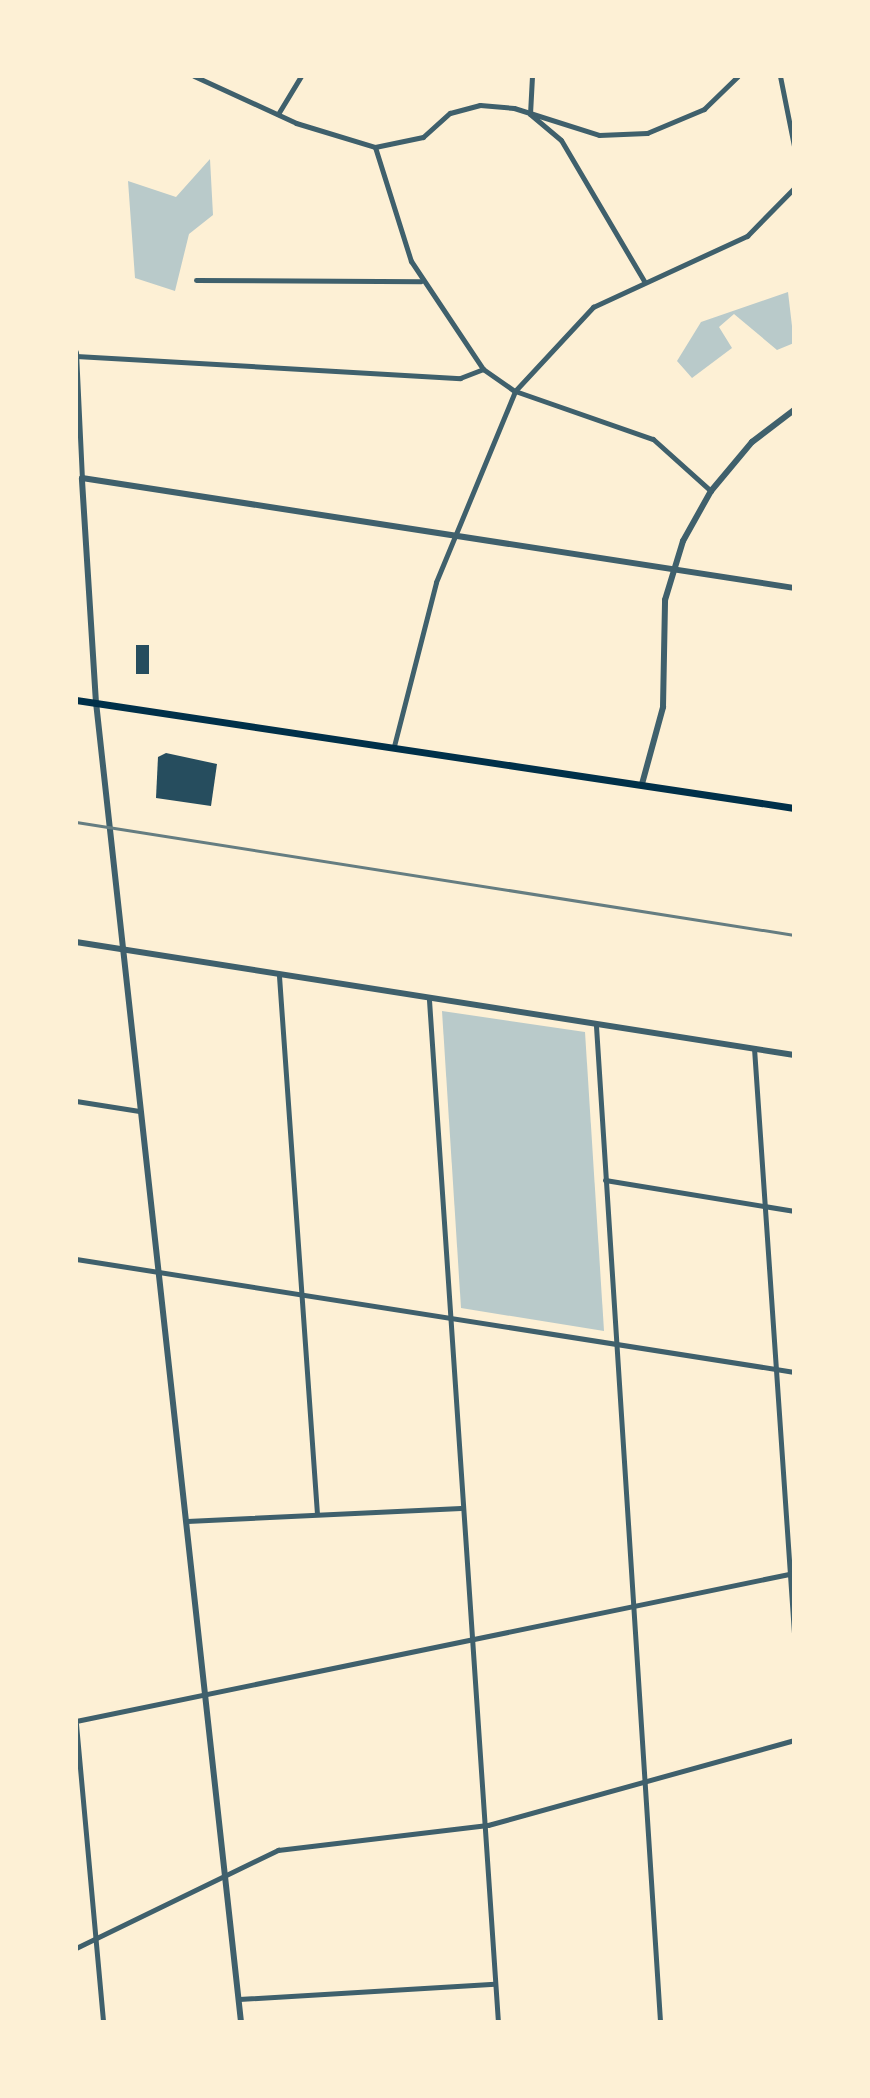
<!DOCTYPE html>
<style>
body{margin:0}
#map{position:relative;width:870px;height:2098px;overflow:hidden;background:#fdf0d5;font-family:"Space Grotesk",sans-serif}
div>[style]{position:absolute}
.green>*{inset:0;background:#b9caca}
.building>*{inset:0;background:#264d5e;transform-origin:0 0}
.minor>*{height:5px;margin:-2.5px;padding:0 2.5px;transform-origin:2.5px;border-radius:2.5px;background:#3f606c}
.tertiary>*{height:6px;margin:-3px;padding:0 3px;transform-origin:3px;border-radius:3px;background:#3f606c}
.secondary>*{height:7px;margin:-3.5px;padding:0 3.5px;transform-origin:3.5px;border-radius:3.5px;background:#003049}
.rail>*{height:3px;margin:-1.5px;padding:0 1.5px;transform-origin:1.5px;border-radius:1.5px;background:#657d81}
span{translate:-50% -50%;white-space:nowrap;text-align:center;line-height:1.15;-webkit-text-stroke:7px #fdf0d5;paint-order:stroke}
.frame{position:absolute;inset:0;border:78px solid #fdf0d5;pointer-events:none}
</style>
<div id="map">
<div class="green">
<div style="clip-path:polygon(210px 159px,213px 215px,189px 234px,175px 291px,135px 278px,128px 181px,176px 197px)"></div>
<div style="clip-path:polygon(788px 292px,794px 343px,777px 350px,734px 314px,719px 327px,732px 348px,692px 378px,677px 361px,701px 322px)"></div>
<div style="clip-path:polygon(442px 1011px,585px 1032px,604px 1331px,461px 1308px)"></div>
</div>
<div class="building">
<div style="left:136px;top:645px;width:13px;height:29px"></div>
<div style="clip-path:polygon(166px 753px,217px 764px,211px 806px,156px 798px,158px 757px)"></div>
</div>
<div class="minor">
<div style="left:194px;top:76px;width:112px;rotate:24.7deg"></div>
<div style="left:296px;top:123px;width:83px;rotate:16.9deg"></div>
<div style="left:375px;top:147px;width:49px;rotate:-11.8deg"></div>
<div style="left:423px;top:137px;width:36px;rotate:-42deg"></div>
<div style="left:450px;top:113px;width:31px;rotate:-15deg"></div>
<div style="left:480px;top:105px;width:34px;rotate:5deg"></div>
<div style="left:514px;top:108px;width:89px;rotate:17.6deg"></div>
<div style="left:599px;top:135px;width:48px;rotate:-2.4deg"></div>
<div style="left:647px;top:133px;width:62px;rotate:-22.8deg"></div>
<div style="left:704px;top:109px;width:47px;rotate:-44.1deg"></div>
<div style="left:532px;top:76px;width:38px;rotate:93deg"></div>
<div style="left:530px;top:114px;width:40px;rotate:40deg"></div>
<div style="left:561px;top:140px;width:164px;rotate:59.5deg"></div>
<div style="left:780px;top:76px;width:71px;rotate:78.7deg"></div>
<div style="left:278px;top:114px;width:44px;rotate:-58.8deg"></div>
<div style="left:375px;top:147px;width:120px;rotate:72.5deg"></div>
<div style="left:411px;top:261px;width:130px;rotate:56.3deg"></div>
<div style="left:483px;top:369px;width:39px;rotate:35deg"></div>
<div style="left:515px;top:391px;width:146px;rotate:19.2deg"></div>
<div style="left:653px;top:439px;width:78px;rotate:41.9deg"></div>
<div style="left:196px;top:280px;width:225px;rotate:0.3deg"></div>
<div style="left:76px;top:352px;width:126px;rotate:87.3deg"></div>
<div style="left:76px;top:356px;width:385px;rotate:3.3deg"></div>
<div style="left:460px;top:378px;width:25px;rotate:-21deg"></div>
<div style="left:394px;top:746px;width:169px;rotate:-75.6deg"></div>
<div style="left:436px;top:582px;width:207px;rotate:-67.5deg"></div>
<div style="left:515px;top:391px;width:115px;rotate:-47.1deg"></div>
<div style="left:593px;top:307px;width:170px;rotate:-24.8deg"></div>
<div style="left:747px;top:236px;width:67px;rotate:-45.6deg"></div>
<div style="left:279px;top:976px;width:539px;rotate:85.96deg"></div>
<div style="left:429px;top:1000px;width:1024px;rotate:86.14deg"></div>
<div style="left:596px;top:1026px;width:998px;rotate:86.32deg"></div>
<div style="left:754px;top:1048px;width:586px;rotate:86.09deg"></div>
<div style="left:76px;top:1101px;width:64px;rotate:9deg"></div>
<div style="left:605px;top:1180px;width:192px;rotate:9.3deg"></div>
<div style="left:76px;top:1259px;width:727px;rotate:8.94deg"></div>
<div style="left:187px;top:1521px;width:274px;rotate:-2.7deg"></div>
<div style="left:76px;top:1721px;width:733px;rotate:-11.65deg"></div>
<div style="left:76px;top:1724px;width:299px;rotate:84.8deg"></div>
<div style="left:76px;top:1948px;width:225px;rotate:-25.9deg"></div>
<div style="left:278px;top:1850px;width:211px;rotate:-6.8deg"></div>
<div style="left:488px;top:1825px;width:318px;rotate:-15.5deg"></div>
<div style="left:239px;top:1999px;width:256px;rotate:-3.4deg"></div>
</div>
<div class="tertiary">
<div style="left:642px;top:784px;width:80px;rotate:-74.7deg"></div>
<div style="left:663px;top:707px;width:107px;rotate:-88.9deg"></div>
<div style="left:665px;top:600px;width:62px;rotate:-73deg"></div>
<div style="left:683px;top:541px;width:57px;rotate:-60.8deg"></div>
<div style="left:711px;top:491px;width:64px;rotate:-50.1deg"></div>
<div style="left:752px;top:442px;width:53px;rotate:-37.3deg"></div>
<div style="left:76px;top:942px;width:727px;rotate:8.94deg"></div>
<div style="left:241px;top:2022px;width:1327px;rotate:-96.27deg"></div>
<div style="left:96px;top:703px;width:225px;rotate:-93.6deg"></div>
<div style="left:82px;top:478px;width:720px;rotate:8.78deg"></div>
</div>
<div class="secondary">
<div style="left:76px;top:700px;width:726px;rotate:8.55deg"></div>
</div>
<div class="rail">
<div style="left:76px;top:822px;width:727px;rotate:8.94deg"></div>
</div>
<div class="frame"></div>
</div>
